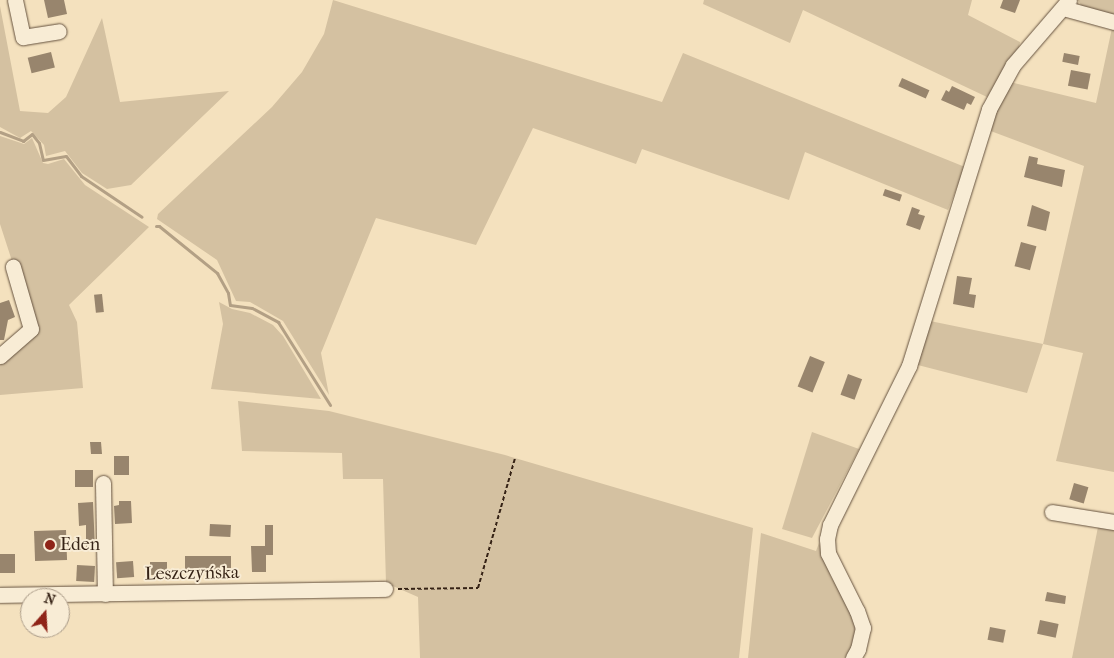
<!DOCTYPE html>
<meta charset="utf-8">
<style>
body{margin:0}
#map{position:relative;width:1114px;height:658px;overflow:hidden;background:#f4e1be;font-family:"IM FELL French Canon",serif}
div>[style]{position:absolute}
.green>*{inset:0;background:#d4c1a1}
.stream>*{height:3px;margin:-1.5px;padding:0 1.5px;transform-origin:1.5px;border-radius:1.5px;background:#b3a085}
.building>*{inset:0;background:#98856d;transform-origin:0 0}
.path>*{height:2px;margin-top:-1px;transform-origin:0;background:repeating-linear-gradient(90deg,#352215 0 4px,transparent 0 6.5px)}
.roads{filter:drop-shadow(0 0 1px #65523f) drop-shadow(0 0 1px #65523f)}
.minor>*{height:15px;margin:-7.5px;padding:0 7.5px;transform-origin:7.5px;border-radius:7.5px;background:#f8ecd5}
.dots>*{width:14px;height:14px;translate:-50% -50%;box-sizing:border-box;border:2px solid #f8ecd5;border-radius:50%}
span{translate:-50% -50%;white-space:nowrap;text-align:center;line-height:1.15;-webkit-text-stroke:4px #f8ecd5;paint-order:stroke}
.poi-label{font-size:18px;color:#352215}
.left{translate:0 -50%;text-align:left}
.street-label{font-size:18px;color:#352215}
.north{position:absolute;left:20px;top:588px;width:50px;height:50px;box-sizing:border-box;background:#f8ecd5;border:1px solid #aa9b88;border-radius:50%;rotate:19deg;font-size:14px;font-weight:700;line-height:20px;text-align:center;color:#352215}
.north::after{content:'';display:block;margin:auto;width:18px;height:22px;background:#8f2418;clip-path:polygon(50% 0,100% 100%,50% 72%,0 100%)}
</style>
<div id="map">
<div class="green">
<div style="clip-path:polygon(333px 0,662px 102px,683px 53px,965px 167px,948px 210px,805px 152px,789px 200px,642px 149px,636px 164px,533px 128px,476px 245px,376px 218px,321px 353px,329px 395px,283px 321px,250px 302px,236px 301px,217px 260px,157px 219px,158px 214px,272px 107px,302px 72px,324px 34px)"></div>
<div style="clip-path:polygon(704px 0,972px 0,968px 15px,1020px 42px,1018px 52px,1003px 70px,987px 97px,803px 10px,790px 43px,703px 4px)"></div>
<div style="clip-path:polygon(1078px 0,1114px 0,1114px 18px,1083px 9px)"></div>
<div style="clip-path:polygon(0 6px,20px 111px,48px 113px,66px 97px,102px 18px,120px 102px,229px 91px,131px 185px,107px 189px,82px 173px,65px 151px,46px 156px,44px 145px,31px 131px,20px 138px,0 127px)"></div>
<div style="clip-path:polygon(1112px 28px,1114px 28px,1114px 472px,1056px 461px,1083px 353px,1043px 344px,1027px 393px,910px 363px,930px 321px,1043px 344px,1084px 166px,988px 130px,1010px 82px,1096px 103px)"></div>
<div style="clip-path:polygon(0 136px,24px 144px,32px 138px,43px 163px,48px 164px,64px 159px,85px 185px,149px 227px,69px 305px,77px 322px,83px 388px,0 395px,0 365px,36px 335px,0 224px)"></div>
<div style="clip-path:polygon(219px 302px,232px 309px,250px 313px,273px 325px,283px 336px,321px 399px,211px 389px,223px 324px)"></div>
<div style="clip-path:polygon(238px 401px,329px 411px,505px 455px,753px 528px,739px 658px,420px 658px,418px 597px,386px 583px,383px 479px,343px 479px,342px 453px,242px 451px)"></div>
<div style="clip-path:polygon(812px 432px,859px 449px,812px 538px,782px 529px)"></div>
<div style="clip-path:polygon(1098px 527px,1114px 530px,1114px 658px,1072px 658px)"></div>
<div style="clip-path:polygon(761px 533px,816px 551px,819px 543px,831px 577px,856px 618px,856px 639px,845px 658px,748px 658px)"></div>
</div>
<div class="stream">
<div style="left:0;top:132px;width:25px;rotate:21deg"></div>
<div style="left:23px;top:141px;width:11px;rotate:-38deg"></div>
<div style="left:32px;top:134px;width:11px;rotate:52deg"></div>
<div style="left:39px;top:143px;width:17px;rotate:77deg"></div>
<div style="left:43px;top:160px;width:23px;rotate:-10deg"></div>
<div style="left:66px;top:156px;width:25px;rotate:53deg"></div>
<div style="left:81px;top:176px;width:73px;rotate:33.9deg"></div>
<div style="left:156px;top:226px;width:3px"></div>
<div style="left:159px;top:226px;width:75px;rotate:39deg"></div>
<div style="left:217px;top:273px;width:23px;rotate:61deg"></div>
<div style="left:228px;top:293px;width:12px;rotate:81deg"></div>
<div style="left:230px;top:305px;width:22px;rotate:8deg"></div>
<div style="left:252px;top:308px;width:30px;rotate:28deg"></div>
<div style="left:278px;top:322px;width:98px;rotate:57.9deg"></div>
</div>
<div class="building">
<div style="clip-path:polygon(44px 0,64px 0,67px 14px,48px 18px)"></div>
<div style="clip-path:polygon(1003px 0,1020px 0,1015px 13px,1000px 8px)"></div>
<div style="left:51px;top:52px;width:16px;height:24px;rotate:76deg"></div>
<div style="left:1064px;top:53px;width:16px;height:9px;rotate:11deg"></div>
<div style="left:1071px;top:70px;width:20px;height:16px;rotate:11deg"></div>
<div style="left:902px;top:78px;width:30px;height:9px;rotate:24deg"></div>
<div style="clip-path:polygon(952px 86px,975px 97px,971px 105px,967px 103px,964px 110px,941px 100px,946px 90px,949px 92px)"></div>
<div style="clip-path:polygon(1029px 156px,1038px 158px,1037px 164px,1065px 170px,1062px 187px,1024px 177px)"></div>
<div style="left:885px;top:189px;width:18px;height:7px;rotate:19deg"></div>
<div style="clip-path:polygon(1032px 205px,1050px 212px,1046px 231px,1027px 226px)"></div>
<div style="clip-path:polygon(912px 207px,920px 210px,918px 214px,925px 216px,920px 230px,906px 225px)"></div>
<div style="left:1021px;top:242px;width:16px;height:25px;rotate:15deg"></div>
<div style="clip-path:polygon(957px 276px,972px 278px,969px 294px,976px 295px,974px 308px,953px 304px)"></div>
<div style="left:102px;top:294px;width:18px;height:8px;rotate:84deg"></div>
<div style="clip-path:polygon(9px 300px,15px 317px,8px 320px,4px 340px,0 340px,0 303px)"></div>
<div style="left:810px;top:356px;width:16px;height:33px;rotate:22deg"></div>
<div style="left:848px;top:374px;width:15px;height:22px;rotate:20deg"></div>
<div style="clip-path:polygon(90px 442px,101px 442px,102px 454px,91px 454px)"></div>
<div style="left:114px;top:456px;width:15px;height:19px"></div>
<div style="left:75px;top:470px;width:18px;height:17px"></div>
<div style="left:1074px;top:483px;width:15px;height:17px;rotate:16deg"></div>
<div style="clip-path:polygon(119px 501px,131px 501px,132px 523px,115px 524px,114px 506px,119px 505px)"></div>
<div style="clip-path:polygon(93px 502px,95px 549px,86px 549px,86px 525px,79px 526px,78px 503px)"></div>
<div style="left:210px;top:524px;width:21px;height:12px;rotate:3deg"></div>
<div style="clip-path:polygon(265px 525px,273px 525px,273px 555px,266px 555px,266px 572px,252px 572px,251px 546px,265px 546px)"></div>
<div style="left:66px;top:530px;width:30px;height:32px;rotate:88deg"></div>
<div style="left:0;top:554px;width:15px;height:19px"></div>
<div style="left:231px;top:556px;width:17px;height:46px;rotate:90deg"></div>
<div style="left:133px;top:561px;width:16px;height:17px;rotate:86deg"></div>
<div style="left:150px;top:562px;width:17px;height:13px"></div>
<div style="left:77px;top:565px;width:18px;height:16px;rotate:3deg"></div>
<div style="clip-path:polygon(1047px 592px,1066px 596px,1065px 604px,1045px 601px)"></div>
<div style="left:1040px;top:620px;width:19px;height:14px;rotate:12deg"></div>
<div style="left:990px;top:627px;width:16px;height:13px;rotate:11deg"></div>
</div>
<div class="path">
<div style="left:398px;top:589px;width:80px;rotate:-0.7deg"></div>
<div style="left:478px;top:588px;width:135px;rotate:-74.1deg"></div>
</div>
<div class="roads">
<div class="minor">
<div style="left:15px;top:0;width:38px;rotate:78deg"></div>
<div style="left:23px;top:37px;width:36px;rotate:-9deg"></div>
<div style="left:1063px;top:8px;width:53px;rotate:15.4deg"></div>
<div style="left:0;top:356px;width:41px;rotate:-41.1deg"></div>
<div style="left:31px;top:329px;width:65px;rotate:-106.2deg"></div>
<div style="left:103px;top:483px;width:111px;rotate:89deg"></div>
<div style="left:1052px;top:512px;width:63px;rotate:9.2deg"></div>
<div style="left:0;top:595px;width:385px;rotate:-0.9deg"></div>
<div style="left:853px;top:658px;width:10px;rotate:-61deg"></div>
<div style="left:858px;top:649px;width:22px;rotate:-77deg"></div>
<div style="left:863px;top:628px;width:18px;rotate:-109deg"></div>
<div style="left:857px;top:611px;width:65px;rotate:-116.6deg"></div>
<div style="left:828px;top:553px;width:14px;rotate:-94deg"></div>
<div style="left:827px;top:539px;width:14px;rotate:-78deg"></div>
<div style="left:830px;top:525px;width:178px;rotate:-63.6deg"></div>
<div style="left:909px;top:366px;width:269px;rotate:-72.7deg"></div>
<div style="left:989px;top:109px;width:50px;rotate:-61.4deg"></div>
<div style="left:1013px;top:65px;width:86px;rotate:-49.3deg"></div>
</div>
</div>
<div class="dots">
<div style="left:50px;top:545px;background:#8f2418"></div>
</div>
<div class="poi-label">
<span class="left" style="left:60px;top:545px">Eden</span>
</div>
<div class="street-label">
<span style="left:192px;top:574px;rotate:-1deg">Leszczyńska</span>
</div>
<div class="north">N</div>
</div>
